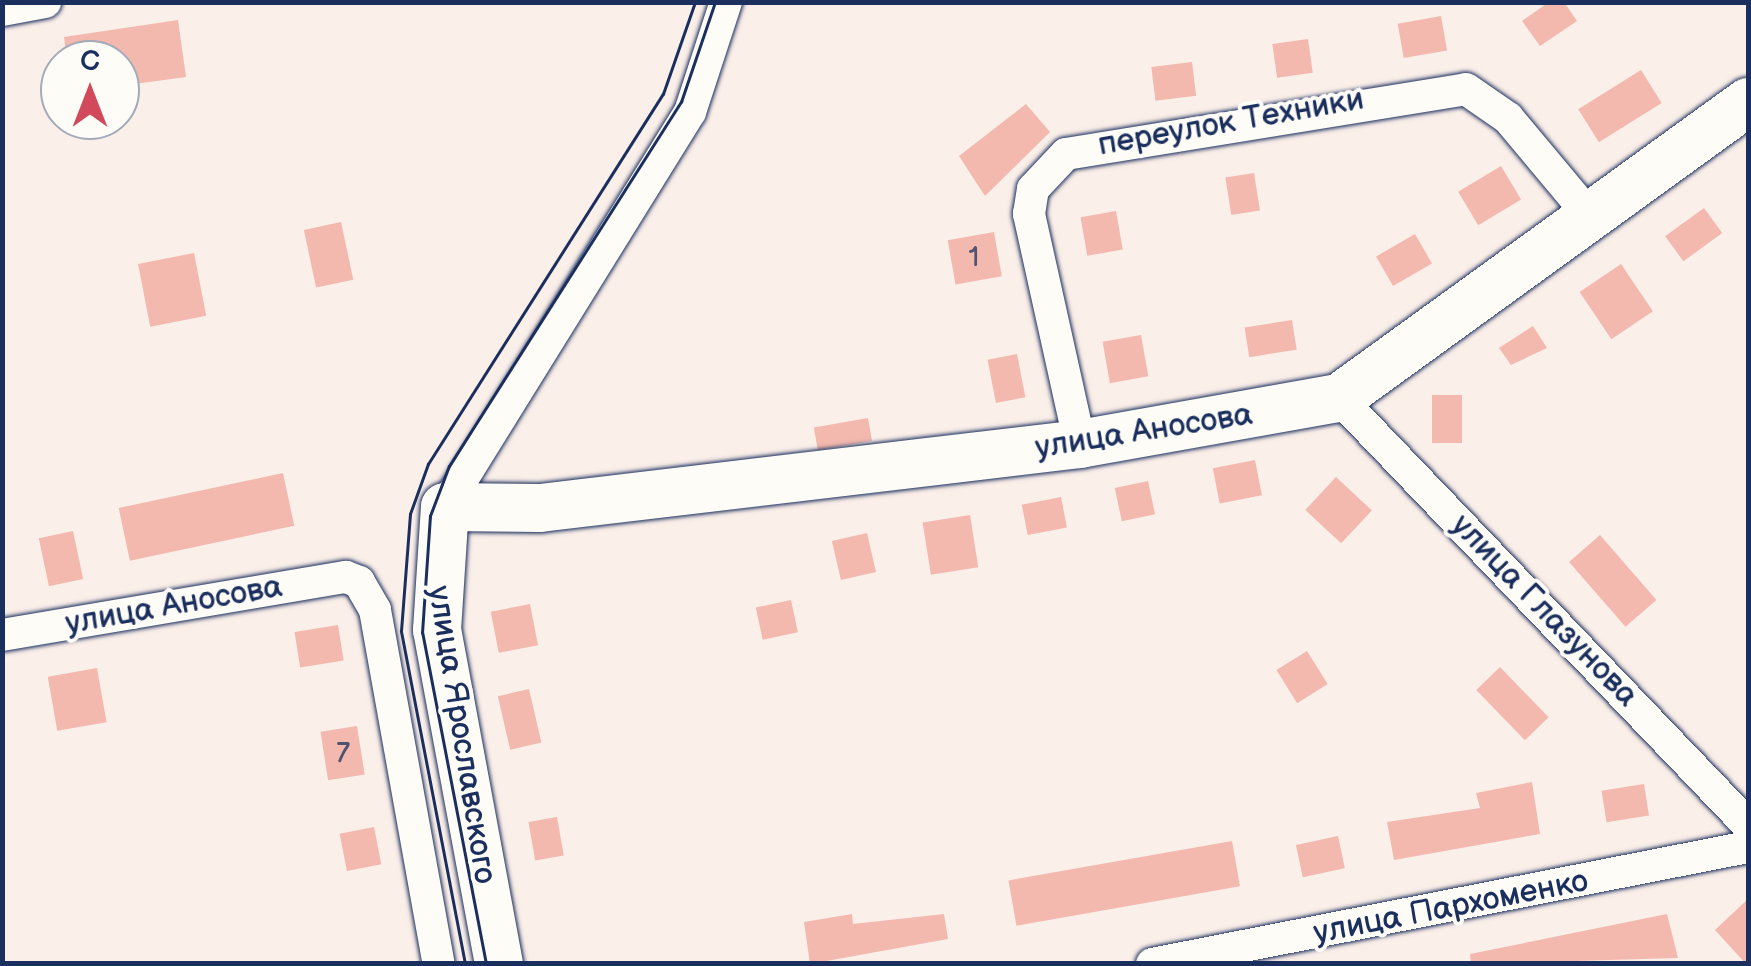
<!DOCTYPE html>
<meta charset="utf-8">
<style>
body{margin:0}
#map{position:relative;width:1751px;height:966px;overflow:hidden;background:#fbefe9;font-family:"Balsamiq Sans",sans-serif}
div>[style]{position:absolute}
.building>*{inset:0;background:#f3b9af;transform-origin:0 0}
.roads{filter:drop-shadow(0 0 2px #1b2f5e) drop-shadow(0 0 2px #1b2f5e)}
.street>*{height:32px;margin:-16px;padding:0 16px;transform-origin:16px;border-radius:16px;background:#fdfcf7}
.secondary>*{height:48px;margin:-24px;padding:0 24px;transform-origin:24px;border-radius:24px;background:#fdfcf7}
.tram>*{height:2.5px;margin:-1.25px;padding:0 1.25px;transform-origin:1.25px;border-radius:1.25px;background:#1b2f5e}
span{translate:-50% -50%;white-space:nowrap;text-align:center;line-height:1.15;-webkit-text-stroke:8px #fdfcf7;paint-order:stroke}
.number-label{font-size:28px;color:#515272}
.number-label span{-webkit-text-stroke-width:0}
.street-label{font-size:32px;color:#1b2f5e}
.frame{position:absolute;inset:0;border:5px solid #1b2f5e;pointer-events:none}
.north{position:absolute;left:40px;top:40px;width:100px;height:100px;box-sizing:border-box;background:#fdfcf7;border:2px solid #a3aaba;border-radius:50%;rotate:0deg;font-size:28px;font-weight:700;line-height:40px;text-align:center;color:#1b2f5e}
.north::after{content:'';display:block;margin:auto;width:35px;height:45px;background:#d1495b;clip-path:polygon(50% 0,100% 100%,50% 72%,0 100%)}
</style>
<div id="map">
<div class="building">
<div style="clip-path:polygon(1549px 2px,1564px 2px,1577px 21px,1540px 46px,1522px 21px)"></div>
<div style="left:1441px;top:16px;width:35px;height:44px;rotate:80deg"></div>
<div style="clip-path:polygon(178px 20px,186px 77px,120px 86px,120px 60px,67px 60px,64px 37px)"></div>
<div style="left:1308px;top:39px;width:34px;height:36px;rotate:82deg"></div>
<div style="left:1192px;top:62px;width:34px;height:41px;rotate:83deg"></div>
<div style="left:1641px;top:70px;width:39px;height:74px;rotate:58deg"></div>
<div style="clip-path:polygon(1026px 104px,1050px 132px,985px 196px,959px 156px)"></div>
<div style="left:1501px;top:166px;width:39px;height:50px;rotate:59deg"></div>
<div style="left:1254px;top:173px;width:38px;height:29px;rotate:81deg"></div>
<div style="left:1704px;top:208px;width:31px;height:48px;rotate:54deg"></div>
<div style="left:1116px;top:211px;width:39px;height:36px;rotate:80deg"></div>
<div style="left:341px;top:222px;width:59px;height:38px;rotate:78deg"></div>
<div style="left:994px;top:232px;width:45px;height:47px;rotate:80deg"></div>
<div style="left:1415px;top:234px;width:34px;height:45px;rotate:60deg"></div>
<div style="left:194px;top:253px;width:64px;height:57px;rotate:79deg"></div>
<div style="left:1621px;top:264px;width:57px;height:50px;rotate:56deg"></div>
<div style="left:1292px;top:320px;width:30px;height:48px;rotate:81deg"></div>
<div style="clip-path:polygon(1533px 326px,1547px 348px,1511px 365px,1499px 348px)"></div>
<div style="left:1141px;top:335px;width:42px;height:39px;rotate:80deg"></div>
<div style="left:1017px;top:354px;width:44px;height:30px;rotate:79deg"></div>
<div style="left:1432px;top:395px;width:30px;height:48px"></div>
<div style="left:868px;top:418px;width:23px;height:55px;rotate:80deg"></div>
<div style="left:1255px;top:460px;width:36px;height:43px;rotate:79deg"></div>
<div style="left:283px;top:473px;width:54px;height:168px;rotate:78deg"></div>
<div style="left:1336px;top:477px;width:49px;height:45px;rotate:43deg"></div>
<div style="left:1148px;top:481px;width:34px;height:34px;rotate:78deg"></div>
<div style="left:1061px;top:497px;width:31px;height:40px;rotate:79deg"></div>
<div style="left:970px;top:515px;width:53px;height:48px;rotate:81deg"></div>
<div style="left:73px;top:531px;width:49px;height:35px;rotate:78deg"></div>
<div style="left:867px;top:533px;width:40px;height:36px;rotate:77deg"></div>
<div style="left:1600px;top:535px;width:86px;height:41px;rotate:49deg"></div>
<div style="left:791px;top:600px;width:33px;height:36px;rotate:78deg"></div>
<div style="left:530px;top:604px;width:42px;height:40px;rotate:79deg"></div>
<div style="left:338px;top:625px;width:36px;height:44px;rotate:81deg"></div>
<div style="left:1307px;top:651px;width:39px;height:36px;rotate:58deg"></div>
<div style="left:1500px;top:667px;width:70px;height:33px;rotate:46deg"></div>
<div style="left:97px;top:668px;width:55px;height:50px;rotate:80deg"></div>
<div style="left:529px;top:689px;width:55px;height:32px;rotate:77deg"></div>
<div style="left:357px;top:726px;width:49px;height:37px;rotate:81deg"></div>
<div style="clip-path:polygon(1532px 782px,1540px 834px,1394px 860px,1387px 822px,1480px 808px,1476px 793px)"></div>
<div style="left:1644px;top:784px;width:32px;height:43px;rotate:81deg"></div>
<div style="left:557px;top:817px;width:39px;height:29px;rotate:80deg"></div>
<div style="left:374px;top:827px;width:38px;height:35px;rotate:79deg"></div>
<div style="left:1338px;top:836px;width:33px;height:43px;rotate:78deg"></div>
<div style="left:1232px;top:841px;width:46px;height:227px;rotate:80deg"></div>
<div style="clip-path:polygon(1748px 899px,1748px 964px,1746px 964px,1715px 930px)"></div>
<div style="clip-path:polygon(852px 914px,853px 924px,944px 914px,948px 939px,810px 964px,804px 922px)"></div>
<div style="clip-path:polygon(1667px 914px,1678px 958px,1471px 964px,1470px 954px)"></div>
</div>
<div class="roads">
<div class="street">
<div style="left:2px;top:10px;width:44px;rotate:-10.5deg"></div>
<div style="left:1339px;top:398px;width:591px;rotate:46.23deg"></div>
<div style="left:1080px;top:444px;width:236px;rotate:-102.5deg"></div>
<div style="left:1029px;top:214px;width:25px;rotate:-81deg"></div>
<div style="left:1033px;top:189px;width:48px;rotate:-46.7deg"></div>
<div style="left:1066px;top:154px;width:405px;rotate:-9.2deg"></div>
<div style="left:1466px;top:89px;width:51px;rotate:34.6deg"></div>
<div style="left:1508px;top:118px;width:128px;rotate:50.1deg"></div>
<div style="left:445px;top:507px;width:465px;rotate:-58.2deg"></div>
<div style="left:690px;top:112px;width:116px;rotate:-71.9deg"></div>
<div style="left:2px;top:635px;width:349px;rotate:-9.6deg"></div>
<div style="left:346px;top:577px;width:14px;rotate:21deg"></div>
<div style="left:359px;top:582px;width:32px;rotate:60deg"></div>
<div style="left:375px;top:610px;width:360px;rotate:79.8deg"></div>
<div style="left:1152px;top:964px;width:607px;rotate:-11.11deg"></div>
</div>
<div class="secondary">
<div style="left:499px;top:964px;width:340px;rotate:-100.5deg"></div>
<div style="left:437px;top:630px;width:123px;rotate:-86.3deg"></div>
<div style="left:445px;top:507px;width:95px;rotate:0.6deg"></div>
<div style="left:540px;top:508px;width:544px;rotate:-6.76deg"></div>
<div style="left:1080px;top:444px;width:263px;rotate:-10.1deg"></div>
<div style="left:1339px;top:398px;width:505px;rotate:-35.89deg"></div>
</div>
</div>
<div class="tram">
<div style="left:465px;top:964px;width:339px;rotate:-100.9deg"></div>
<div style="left:401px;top:631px;width:117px;rotate:-85.6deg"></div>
<div style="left:410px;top:514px;width:53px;rotate:-70.2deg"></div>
<div style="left:428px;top:464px;width:438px;rotate:-57.6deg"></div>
<div style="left:663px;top:94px;width:97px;rotate:-70.8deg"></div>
<div style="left:486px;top:964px;width:337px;rotate:-100.9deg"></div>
<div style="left:422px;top:633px;width:117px;rotate:-86.1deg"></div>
<div style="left:430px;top:516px;width:53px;rotate:-69.2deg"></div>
<div style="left:449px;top:466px;width:432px;rotate:-57.5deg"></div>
<div style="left:681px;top:102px;width:106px;rotate:-71.2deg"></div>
</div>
<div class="number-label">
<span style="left:974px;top:258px">1</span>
<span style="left:343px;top:754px">7</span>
</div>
<div class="street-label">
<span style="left:1231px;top:123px;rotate:-10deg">переулок Техники</span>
<span style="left:1144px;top:432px;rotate:-9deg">улица Аносова</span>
<span style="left:174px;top:606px;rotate:-10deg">улица Аносова</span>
<span style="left:1544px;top:611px;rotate:46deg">улица Глазунова</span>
<span style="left:461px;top:735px;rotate:81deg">улица Ярославского</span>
<span style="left:1451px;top:908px;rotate:-11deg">улица Пархоменко</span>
</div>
<div class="frame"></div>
<div class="north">С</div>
</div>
